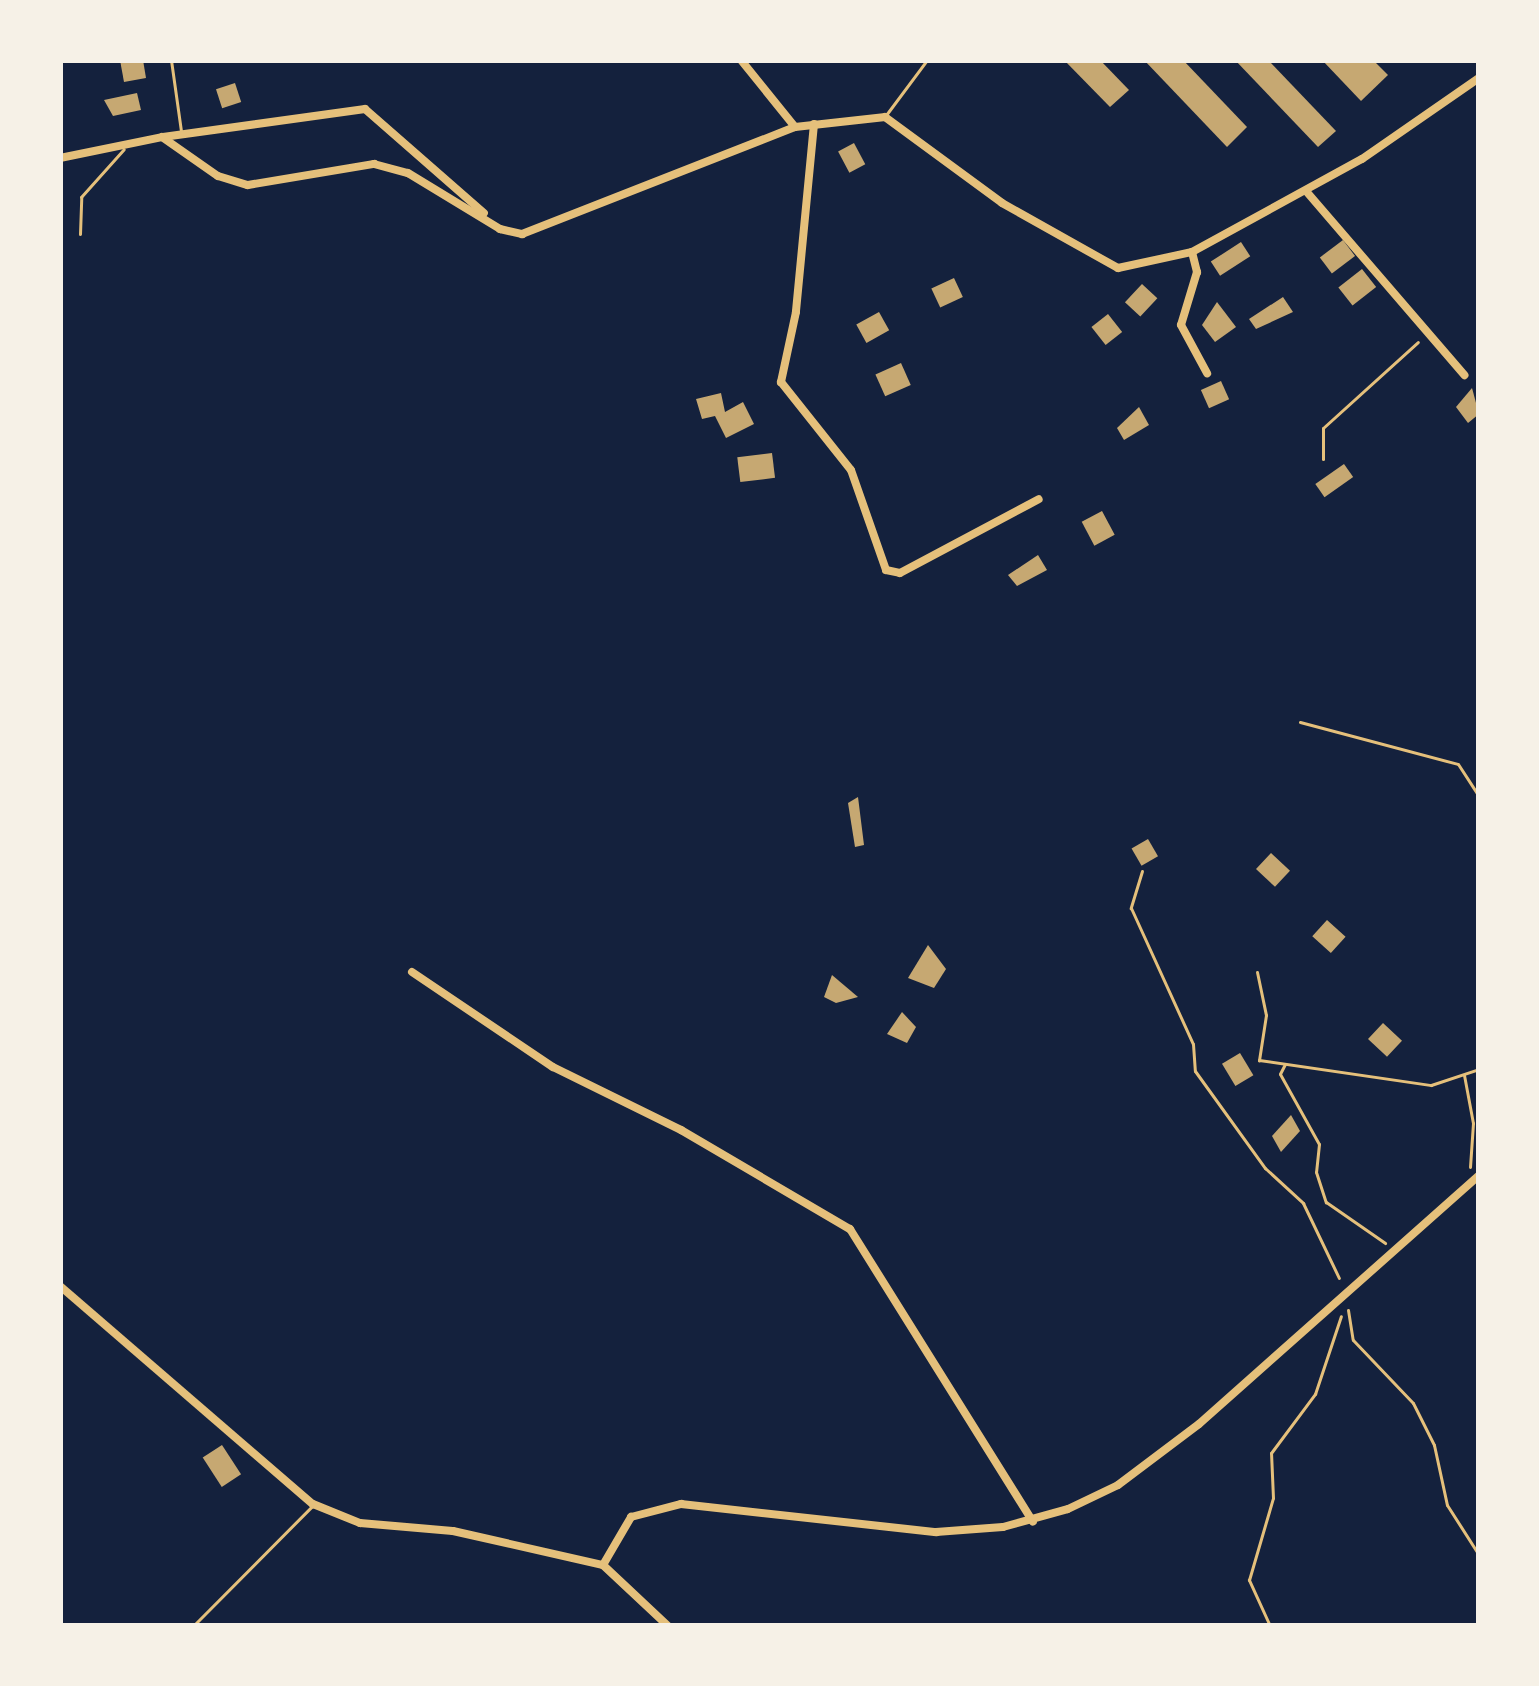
<!DOCTYPE html>
<style>
body{margin:0}
#map{position:relative;width:1539px;height:1686px;overflow:hidden;background:#14213d;font-family:"Fira Sans",sans-serif}
div>[style]{position:absolute}
.building>*{inset:0;background:#c6a872;transform-origin:0 0}
.path>*{height:3px;margin:-1.5px;padding:0 1.5px;transform-origin:1.5px;border-radius:1.5px;background:#e5c07b}
.service>*{height:3px;margin:-1.5px;padding:0 1.5px;transform-origin:1.5px;border-radius:1.5px;background:#e5c07b}
.minor>*{height:8px;margin:-4px;padding:0 4px;transform-origin:4px;border-radius:4px;background:#e5c07b}
span{translate:-50% -50%;white-space:nowrap;text-align:center;line-height:1.15;-webkit-text-stroke:12px #f6f1e7;paint-order:stroke}
.frame{position:absolute;inset:0;border:63px solid #f6f1e7;pointer-events:none}
</style>
<div id="map">
<div class="building">
<div style="clip-path:polygon(120px 60px,143px 60px,146px 78px,124px 82px)"></div>
<div style="clip-path:polygon(1064px 60px,1100px 60px,1129px 90px,1110px 107px)"></div>
<div style="clip-path:polygon(1144px 60px,1183px 60px,1247px 127px,1227px 147px)"></div>
<div style="clip-path:polygon(1235px 60px,1268px 60px,1336px 131px,1318px 147px)"></div>
<div style="clip-path:polygon(1322px 60px,1373px 60px,1388px 75px,1361px 101px)"></div>
<div style="left:235px;top:83px;width:20px;height:20px;rotate:72deg"></div>
<div style="clip-path:polygon(137px 93px,141px 110px,113px 116px,104px 100px)"></div>
<div style="left:854px;top:143px;width:24px;height:18px;rotate:62deg"></div>
<div style="left:1343px;top:240px;width:20px;height:29px;rotate:53deg"></div>
<div style="left:1241px;top:242px;width:17px;height:36px;rotate:57deg"></div>
<div style="left:1362px;top:269px;width:23px;height:30px;rotate:52deg"></div>
<div style="left:954px;top:278px;width:21px;height:25px;rotate:65deg"></div>
<div style="left:1142px;top:284px;width:21px;height:25px;rotate:43deg"></div>
<div style="clip-path:polygon(1283px 297px,1293px 312px,1256px 329px,1249px 319px)"></div>
<div style="clip-path:polygon(1217px 302px,1236px 327px,1215px 342px,1202px 325px)"></div>
<div style="left:879px;top:312px;width:21px;height:26px;rotate:61deg"></div>
<div style="left:1108px;top:314px;width:23px;height:21px;rotate:52deg"></div>
<div style="left:901px;top:363px;width:24px;height:28px;rotate:66deg"></div>
<div style="left:1221px;top:381px;width:20px;height:22px;rotate:66deg"></div>
<div style="clip-path:polygon(1472px 388px,1479px 414px,1468px 423px,1456px 407px)"></div>
<div style="clip-path:polygon(721px 393px,725px 412px,743px 402px,754px 424px,726px 438px,715px 416px,702px 419px,696px 399px)"></div>
<div style="clip-path:polygon(1139px 407px,1149px 425px,1124px 440px,1117px 428px)"></div>
<div style="left:772px;top:453px;width:25px;height:35px;rotate:83deg"></div>
<div style="left:1344px;top:464px;width:16px;height:35px;rotate:55deg"></div>
<div style="left:1102px;top:511px;width:27px;height:23px;rotate:62deg"></div>
<div style="clip-path:polygon(1038px 555px,1047px 570px,1017px 586px,1008px 575px)"></div>
<div style="clip-path:polygon(858px 797px,864px 845px,855px 847px,848px 803px)"></div>
<div style="left:1148px;top:839px;width:20px;height:19px;rotate:60deg"></div>
<div style="left:1271px;top:853px;width:26px;height:22px;rotate:43deg"></div>
<div style="left:1327px;top:920px;width:25px;height:22px;rotate:42deg"></div>
<div style="clip-path:polygon(928px 945px,946px 969px,934px 988px,908px 978px)"></div>
<div style="clip-path:polygon(832px 975px,858px 997px,836px 1003px,824px 997px)"></div>
<div style="clip-path:polygon(902px 1012px,916px 1027px,907px 1043px,887px 1034px)"></div>
<div style="left:1383px;top:1023px;width:26px;height:22px;rotate:43deg"></div>
<div style="left:1240px;top:1053px;width:26px;height:21px;rotate:59deg"></div>
<div style="clip-path:polygon(1291px 1115px,1300px 1131px,1281px 1152px,1272px 1136px)"></div>
<div style="left:222px;top:1445px;width:35px;height:23px;rotate:57deg"></div>
</div>
<div class="path">
<div style="left:1323px;top:459px;width:31px;rotate:-90deg"></div>
<div style="left:1323px;top:428px;width:128px;rotate:-42.2deg"></div>
<div style="left:1300px;top:722px;width:163px;rotate:14.9deg"></div>
<div style="left:1458px;top:764px;width:38px;rotate:57deg"></div>
<div style="left:1142px;top:871px;width:39px;rotate:107deg"></div>
<div style="left:1131px;top:908px;width:149px;rotate:65.5deg"></div>
<div style="left:1193px;top:1044px;width:27px;rotate:86deg"></div>
<div style="left:1195px;top:1071px;width:120px;rotate:54.2deg"></div>
<div style="left:1265px;top:1168px;width:52px;rotate:42.6deg"></div>
<div style="left:1303px;top:1203px;width:83px;rotate:64.4deg"></div>
<div style="left:1257px;top:972px;width:44px;rotate:78.2deg"></div>
<div style="left:1266px;top:1015px;width:46px;rotate:98.8deg"></div>
<div style="left:1259px;top:1060px;width:174px;rotate:8.3deg"></div>
<div style="left:1431px;top:1085px;width:51px;rotate:-18.4deg"></div>
<div style="left:1285px;top:1064px;width:11px;rotate:117deg"></div>
<div style="left:1280px;top:1074px;width:80px;rotate:60.9deg"></div>
<div style="left:1319px;top:1144px;width:28px;rotate:96deg"></div>
<div style="left:1316px;top:1172px;width:32px;rotate:72deg"></div>
<div style="left:1326px;top:1202px;width:72px;rotate:34.8deg"></div>
<div style="left:1464px;top:1075px;width:49px;rotate:79.4deg"></div>
<div style="left:1473px;top:1123px;width:44px;rotate:93.9deg"></div>
<div style="left:1348px;top:1310px;width:30px;rotate:81deg"></div>
<div style="left:1353px;top:1340px;width:87px;rotate:46.4deg"></div>
<div style="left:1413px;top:1403px;width:47px;rotate:63.4deg"></div>
<div style="left:1434px;top:1445px;width:61px;rotate:77.8deg"></div>
<div style="left:1447px;top:1505px;width:59px;rotate:57.4deg"></div>
<div style="left:1270px;top:1626px;width:51px;rotate:-114.5deg"></div>
<div style="left:1249px;top:1580px;width:85px;rotate:-73.7deg"></div>
<div style="left:1273px;top:1498px;width:45px;rotate:-92.5deg"></div>
<div style="left:1271px;top:1453px;width:74px;rotate:-53.3deg"></div>
<div style="left:1315px;top:1394px;width:82px;rotate:-71.6deg"></div>
</div>
<div class="service">
<div style="left:171px;top:60px;width:72px;rotate:82deg"></div>
<div style="left:886px;top:115px;width:69px;rotate:-53.3deg"></div>
<div style="left:80px;top:234px;width:37px;rotate:-88deg"></div>
<div style="left:81px;top:197px;width:64px;rotate:-48.1deg"></div>
<div style="left:193px;top:1626px;width:169px;rotate:-45.2deg"></div>
</div>
<div class="minor">
<div style="left:741px;top:60px;width:86px;rotate:51.1deg"></div>
<div style="left:814px;top:124px;width:189px;rotate:95.5deg"></div>
<div style="left:796px;top:312px;width:72px;rotate:102.1deg"></div>
<div style="left:781px;top:382px;width:112px;rotate:51.5deg"></div>
<div style="left:851px;top:470px;width:106px;rotate:70.7deg"></div>
<div style="left:886px;top:570px;width:14px;rotate:12deg"></div>
<div style="left:900px;top:573px;width:157px;rotate:-28deg"></div>
<div style="left:163px;top:137px;width:204px;rotate:-7.9deg"></div>
<div style="left:365px;top:109px;width:158px;rotate:41.2deg"></div>
<div style="left:60px;top:158px;width:104px;rotate:-11.6deg"></div>
<div style="left:162px;top:137px;width:68px;rotate:34.9deg"></div>
<div style="left:218px;top:176px;width:31px;rotate:17deg"></div>
<div style="left:248px;top:185px;width:128px;rotate:-9.5deg"></div>
<div style="left:374px;top:164px;width:35px;rotate:15deg"></div>
<div style="left:408px;top:173px;width:108px;rotate:31.3deg"></div>
<div style="left:500px;top:229px;width:23px;rotate:13deg"></div>
<div style="left:522px;top:234px;width:293px;rotate:-21.4deg"></div>
<div style="left:795px;top:127px;width:91px;rotate:-6.3deg"></div>
<div style="left:885px;top:117px;width:145px;rotate:36.3deg"></div>
<div style="left:1002px;top:203px;width:133px;rotate:29.3deg"></div>
<div style="left:1118px;top:268px;width:76px;rotate:-12.2deg"></div>
<div style="left:1192px;top:252px;width:194px;rotate:-28.7deg"></div>
<div style="left:1362px;top:159px;width:142px;rotate:-34.7deg"></div>
<div style="left:1306px;top:191px;width:243px;rotate:49.3deg"></div>
<div style="left:1192px;top:252px;width:21px;rotate:76deg"></div>
<div style="left:1197px;top:272px;width:55px;rotate:106.8deg"></div>
<div style="left:1181px;top:325px;width:55px;rotate:61.6deg"></div>
<div style="left:412px;top:972px;width:170px;rotate:34deg"></div>
<div style="left:553px;top:1067px;width:143px;rotate:26.2deg"></div>
<div style="left:681px;top:1130px;width:196px;rotate:30.4deg"></div>
<div style="left:850px;top:1229px;width:345px;rotate:58deg"></div>
<div style="left:60px;top:1286px;width:334px;rotate:40.8deg"></div>
<div style="left:313px;top:1504px;width:51px;rotate:22deg"></div>
<div style="left:360px;top:1523px;width:93px;rotate:4.9deg"></div>
<div style="left:453px;top:1531px;width:154px;rotate:12.8deg"></div>
<div style="left:603px;top:1565px;width:89px;rotate:43.2deg"></div>
<div style="left:603px;top:1565px;width:56px;rotate:-59.7deg"></div>
<div style="left:631px;top:1517px;width:52px;rotate:-14.6deg"></div>
<div style="left:681px;top:1504px;width:257px;rotate:6.3deg"></div>
<div style="left:936px;top:1532px;width:67px;rotate:-4.3deg"></div>
<div style="left:1003px;top:1527px;width:67px;rotate:-15.5deg"></div>
<div style="left:1068px;top:1509px;width:55px;rotate:-25.6deg"></div>
<div style="left:1118px;top:1485px;width:101px;rotate:-37deg"></div>
<div style="left:1199px;top:1424px;width:375px;rotate:-41.6deg"></div>
</div>
<div class="frame"></div>
</div>
